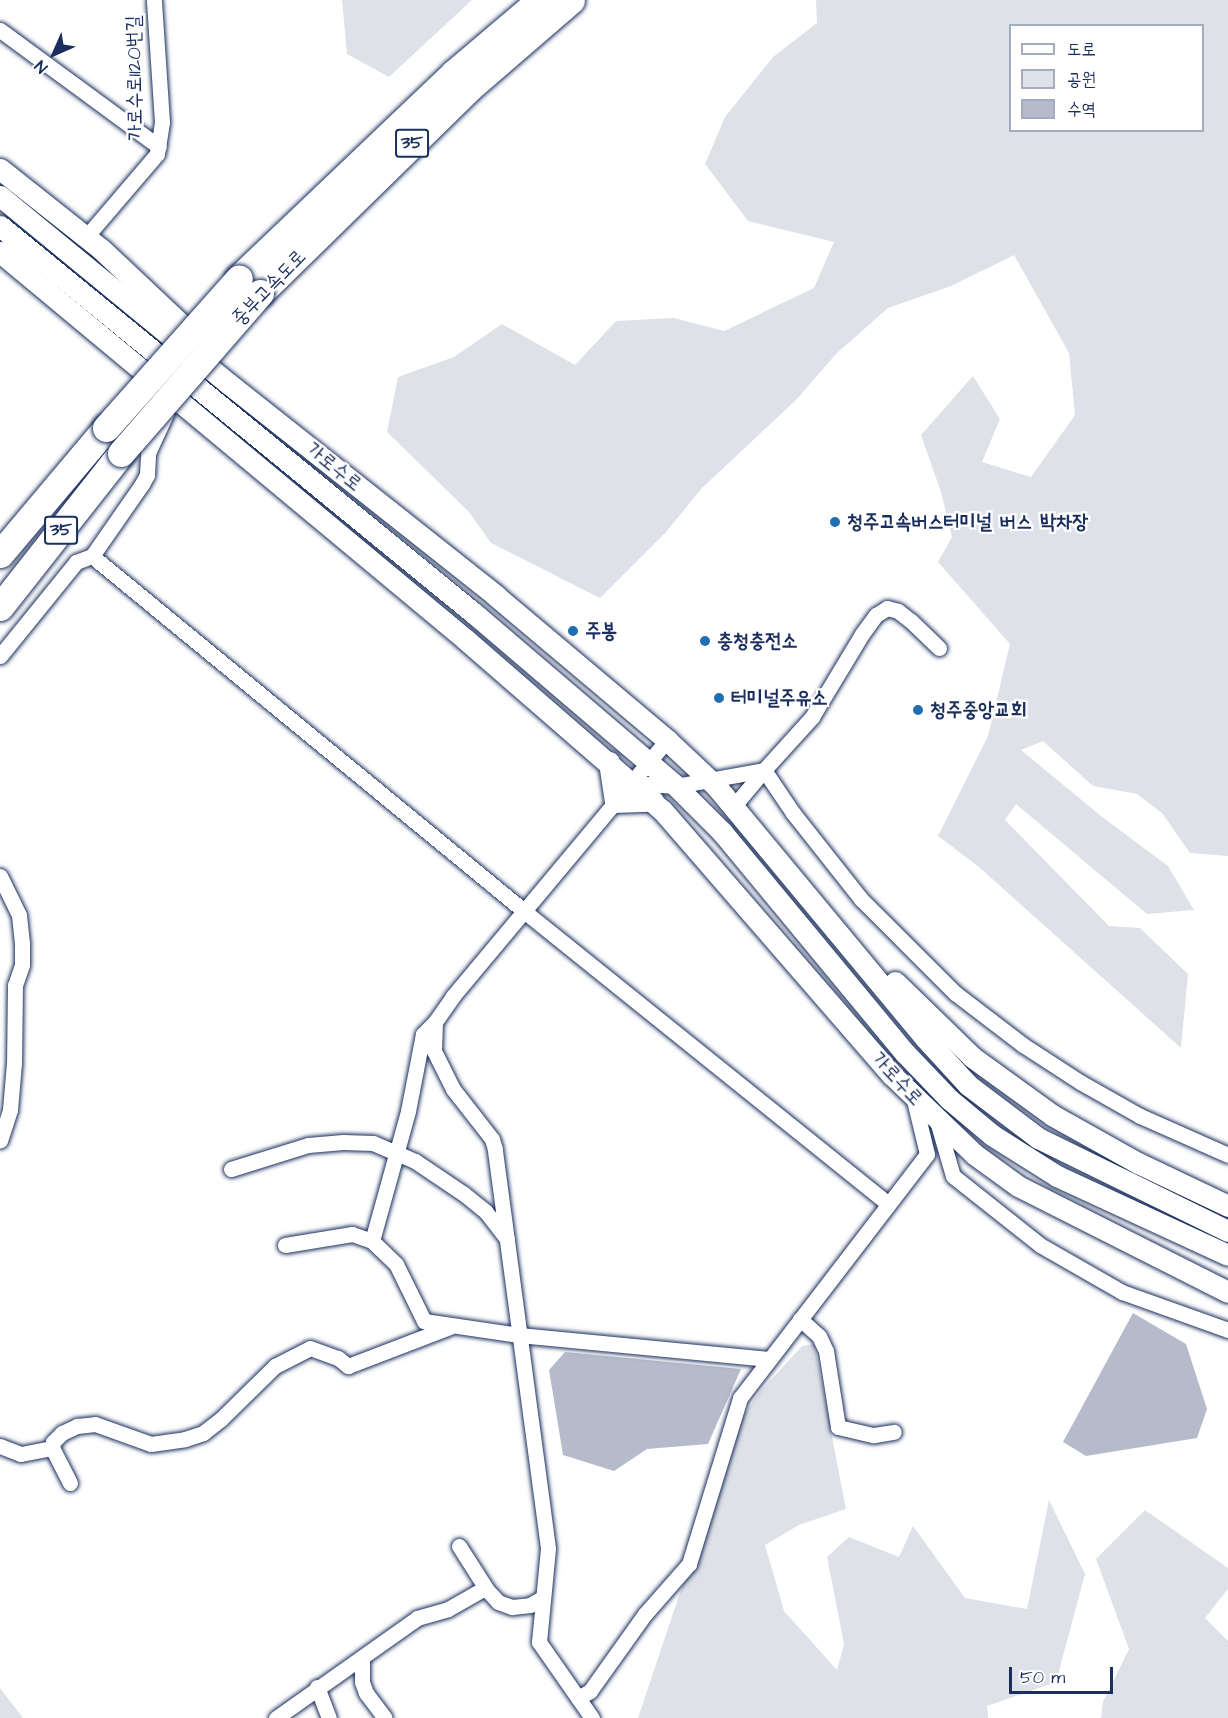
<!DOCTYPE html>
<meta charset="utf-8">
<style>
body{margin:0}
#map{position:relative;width:1228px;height:1718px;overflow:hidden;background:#fff;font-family:"Architects Daughter","Poor Story",sans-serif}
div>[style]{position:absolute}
.green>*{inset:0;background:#dee1e7}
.water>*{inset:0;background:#b5bbca}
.roads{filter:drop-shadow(0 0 2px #1b2f5e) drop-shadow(0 0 2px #1b2f5e)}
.street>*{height:15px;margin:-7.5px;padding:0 7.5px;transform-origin:7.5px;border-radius:7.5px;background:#fff}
.secondary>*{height:21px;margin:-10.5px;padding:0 10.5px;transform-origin:10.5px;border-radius:10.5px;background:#fff}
.highway>*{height:27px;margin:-13.5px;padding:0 13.5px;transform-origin:13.5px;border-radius:13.5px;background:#fff}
.bridges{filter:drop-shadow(0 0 2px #1b2f5e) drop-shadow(0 0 2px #1b2f5e)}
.highway-bridge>*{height:27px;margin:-13.5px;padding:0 13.5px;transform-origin:13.5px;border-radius:13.5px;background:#fff}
.dots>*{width:16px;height:16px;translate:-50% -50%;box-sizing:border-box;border:3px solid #fff;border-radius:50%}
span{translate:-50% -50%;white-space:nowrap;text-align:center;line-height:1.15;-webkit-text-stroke:4.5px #fff;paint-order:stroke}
.shield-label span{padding:2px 4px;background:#fff;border:2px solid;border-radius:4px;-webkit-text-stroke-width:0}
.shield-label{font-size:18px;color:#1b2f5e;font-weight:700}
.street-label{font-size:20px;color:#1b2f5e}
.poi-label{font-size:20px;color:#1b2f5e;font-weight:700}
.left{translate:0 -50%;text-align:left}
.legend{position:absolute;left:1009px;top:24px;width:195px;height:108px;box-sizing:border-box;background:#fff;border:2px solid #a4acbf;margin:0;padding:8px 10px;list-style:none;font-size:18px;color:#1b2f5e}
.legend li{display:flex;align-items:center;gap:12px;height:30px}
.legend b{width:30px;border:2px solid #a4acbf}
.north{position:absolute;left:24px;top:24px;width:60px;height:60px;-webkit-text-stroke:4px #fff;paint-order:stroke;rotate:225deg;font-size:16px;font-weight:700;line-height:24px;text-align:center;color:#1b2f5e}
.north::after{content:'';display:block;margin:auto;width:21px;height:27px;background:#1b2f5e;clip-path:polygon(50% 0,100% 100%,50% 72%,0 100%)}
.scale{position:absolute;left:1009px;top:1667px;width:104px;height:27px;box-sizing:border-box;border:3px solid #1b2f5e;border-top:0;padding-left:8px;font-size:18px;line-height:21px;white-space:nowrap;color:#1b2f5e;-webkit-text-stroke:4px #fff;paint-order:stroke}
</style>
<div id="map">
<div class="green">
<div style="clip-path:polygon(342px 0,472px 0,389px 77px,347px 54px)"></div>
<div style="clip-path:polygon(evenodd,816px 0,1228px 0,1228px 856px,1190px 853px,1162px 813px,1137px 794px,1093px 786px,1043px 741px,1021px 750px,1101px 816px,1168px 866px,1194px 910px,1147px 914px,1016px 804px,1005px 820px,1109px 926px,1140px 928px,1188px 974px,1181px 1048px,979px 867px,938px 836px,988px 736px,1010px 644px,938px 562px,952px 537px,941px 492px,921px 435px,973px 376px,1000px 419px,982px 462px,1031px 477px,1075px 415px,1069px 353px,1014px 255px,951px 286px,888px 308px,836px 354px,796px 400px,702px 488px,666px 532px,600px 598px,491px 543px,469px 512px,387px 432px,398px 377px,454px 357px,502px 324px,575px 365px,616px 321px,674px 318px,724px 331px,814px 288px,834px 242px,748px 221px,705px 164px,725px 117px,773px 57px,817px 23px,816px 0,1010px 26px,1202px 26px,1202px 130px,1010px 130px,1010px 26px)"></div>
<div style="clip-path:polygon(814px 1344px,846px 1509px,799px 1525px,765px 1545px,784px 1611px,837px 1670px,844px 1644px,827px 1557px,849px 1537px,899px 1557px,913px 1526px,965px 1598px,1027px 1609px,1049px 1500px,1085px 1574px,1056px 1682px,987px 1706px,988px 1718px,638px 1718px,694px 1551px,726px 1442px,759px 1393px,802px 1346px)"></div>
<div style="clip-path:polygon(1145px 1510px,1228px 1568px,1228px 1589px,1205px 1618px,1228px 1641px,1228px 1718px,1101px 1718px,1103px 1702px,1129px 1649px,1096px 1559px)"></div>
<div style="clip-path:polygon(0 1688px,23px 1718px,0 1718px)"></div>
</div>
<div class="water">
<div style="clip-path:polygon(1133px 1313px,1186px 1344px,1207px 1409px,1197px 1438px,1086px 1456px,1063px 1442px)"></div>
<div style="clip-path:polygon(565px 1352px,741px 1369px,708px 1444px,647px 1449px,614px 1471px,563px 1455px,549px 1370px)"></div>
</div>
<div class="roads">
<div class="street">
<div style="left:0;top:30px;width:197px;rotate:36.3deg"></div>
<div style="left:86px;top:237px;width:109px;rotate:-49.5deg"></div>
<div style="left:157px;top:154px;width:32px;rotate:-81deg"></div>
<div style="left:162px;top:122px;width:122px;rotate:-93.8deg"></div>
<div style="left:92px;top:556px;width:559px;rotate:39.41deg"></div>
<div style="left:524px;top:911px;width:467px;rotate:38.8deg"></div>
<div style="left:0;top:656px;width:121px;rotate:-51deg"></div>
<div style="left:76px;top:562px;width:17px;rotate:-21deg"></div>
<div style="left:92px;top:556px;width:88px;rotate:-55.2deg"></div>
<div style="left:142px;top:484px;width:10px;rotate:-61deg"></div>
<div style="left:147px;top:475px;width:22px;rotate:-87deg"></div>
<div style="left:148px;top:453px;width:43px;rotate:-65.2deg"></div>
<div style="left:632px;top:783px;width:44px;rotate:3.9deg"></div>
<div style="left:676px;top:786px;width:89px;rotate:-10.3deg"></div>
<div style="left:764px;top:770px;width:72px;rotate:-47.8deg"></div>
<div style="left:812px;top:717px;width:97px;rotate:-58.9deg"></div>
<div style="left:862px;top:634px;width:24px;rotate:-54deg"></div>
<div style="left:876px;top:615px;width:13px;rotate:-32deg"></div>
<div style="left:887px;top:608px;width:11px;rotate:15deg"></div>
<div style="left:898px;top:611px;width:16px;rotate:38deg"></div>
<div style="left:911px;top:621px;width:39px;rotate:44deg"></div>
<div style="left:733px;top:807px;width:48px;rotate:-50deg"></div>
<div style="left:764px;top:770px;width:52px;rotate:56deg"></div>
<div style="left:793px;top:813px;width:110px;rotate:51.7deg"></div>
<div style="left:861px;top:899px;width:133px;rotate:45deg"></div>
<div style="left:955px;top:993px;width:86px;rotate:37.4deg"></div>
<div style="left:1023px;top:1045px;width:68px;rotate:33deg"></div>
<div style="left:1080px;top:1082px;width:69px;rotate:29.5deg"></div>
<div style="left:1140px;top:1116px;width:96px;rotate:23.9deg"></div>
<div style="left:0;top:876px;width:43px;rotate:64deg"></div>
<div style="left:19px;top:915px;width:28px;rotate:84deg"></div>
<div style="left:22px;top:943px;width:22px;rotate:90deg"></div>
<div style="left:22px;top:965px;width:21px;rotate:109deg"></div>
<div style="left:15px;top:985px;width:78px;rotate:90.7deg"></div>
<div style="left:14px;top:1063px;width:47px;rotate:94.9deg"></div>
<div style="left:10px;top:1110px;width:32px;rotate:108deg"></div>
<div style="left:937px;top:1121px;width:57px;rotate:73.8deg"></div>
<div style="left:953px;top:1176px;width:111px;rotate:38.4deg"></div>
<div style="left:1040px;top:1245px;width:95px;rotate:29.8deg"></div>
<div style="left:1122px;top:1292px;width:113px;rotate:19.7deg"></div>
<div style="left:231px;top:1169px;width:81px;rotate:-17.3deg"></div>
<div style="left:308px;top:1145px;width:35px;rotate:-5deg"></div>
<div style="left:343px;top:1142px;width:30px;rotate:2deg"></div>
<div style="left:373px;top:1143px;width:46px;rotate:23.2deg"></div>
<div style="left:415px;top:1161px;width:59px;rotate:34deg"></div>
<div style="left:464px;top:1194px;width:28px;rotate:39deg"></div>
<div style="left:486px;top:1212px;width:34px;rotate:52deg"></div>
<div style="left:372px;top:1241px;width:135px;rotate:-74.5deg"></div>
<div style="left:408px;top:1111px;width:78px;rotate:-79deg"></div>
<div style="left:423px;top:1034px;width:17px;rotate:-45deg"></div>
<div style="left:285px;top:1245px;width:68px;rotate:-9.3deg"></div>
<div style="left:352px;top:1234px;width:21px;rotate:19deg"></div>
<div style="left:372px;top:1241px;width:33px;rotate:44deg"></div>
<div style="left:396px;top:1264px;width:64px;rotate:63.8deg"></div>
<div style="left:424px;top:1321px;width:96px;rotate:8.4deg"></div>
<div style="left:519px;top:1335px;width:251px;rotate:5.5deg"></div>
<div style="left:800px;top:1319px;width:25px;rotate:42deg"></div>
<div style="left:819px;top:1336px;width:17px;rotate:65deg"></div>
<div style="left:826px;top:1351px;width:77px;rotate:81deg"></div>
<div style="left:838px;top:1427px;width:37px;rotate:13deg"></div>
<div style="left:874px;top:1435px;width:20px;rotate:-9deg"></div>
<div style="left:0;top:1446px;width:22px;rotate:21deg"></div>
<div style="left:21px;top:1454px;width:32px;rotate:-11deg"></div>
<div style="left:70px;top:1483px;width:39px;rotate:-117deg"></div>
<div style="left:52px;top:1448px;width:6px;rotate:-81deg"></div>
<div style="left:53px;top:1442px;width:13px;rotate:-45deg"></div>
<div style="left:62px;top:1433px;width:17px;rotate:-25deg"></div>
<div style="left:77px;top:1426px;width:18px;rotate:-6deg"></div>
<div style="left:95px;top:1424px;width:59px;rotate:19.7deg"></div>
<div style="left:151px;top:1444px;width:34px;rotate:-8deg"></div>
<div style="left:185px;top:1439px;width:19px;rotate:-18deg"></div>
<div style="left:203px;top:1433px;width:23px;rotate:-38deg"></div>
<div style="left:221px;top:1419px;width:76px;rotate:-44.5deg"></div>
<div style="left:275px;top:1366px;width:39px;rotate:-27deg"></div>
<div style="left:310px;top:1348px;width:30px;rotate:20deg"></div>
<div style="left:338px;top:1358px;width:13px;rotate:39deg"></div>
<div style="left:348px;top:1366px;width:109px;rotate:-20.9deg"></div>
<div style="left:459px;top:1546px;width:52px;rotate:57.5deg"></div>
<div style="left:487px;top:1590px;width:16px;rotate:47deg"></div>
<div style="left:498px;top:1602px;width:15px;rotate:20deg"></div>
<div style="left:512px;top:1607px;width:18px;rotate:-6deg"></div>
<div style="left:530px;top:1605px;width:14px;rotate:-30deg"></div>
<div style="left:362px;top:1658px;width:24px;rotate:90deg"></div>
<div style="left:362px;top:1682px;width:12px;rotate:70deg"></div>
<div style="left:366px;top:1693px;width:31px;rotate:53deg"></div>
<div style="left:317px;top:1687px;width:33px;rotate:69deg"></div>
<div style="left:578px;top:1698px;width:14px;rotate:-30deg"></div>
<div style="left:590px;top:1691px;width:95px;rotate:-54.5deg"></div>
<div style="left:645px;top:1614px;width:67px;rotate:-48.7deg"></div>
<div style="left:689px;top:1564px;width:174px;rotate:-72.9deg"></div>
<div style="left:740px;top:1398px;width:307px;rotate:-52.5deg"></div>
<div style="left:927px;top:1154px;width:60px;rotate:-103.6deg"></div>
<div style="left:276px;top:1718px;width:173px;rotate:-35.3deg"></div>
<div style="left:417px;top:1618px;width:32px;rotate:-16deg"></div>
<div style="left:448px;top:1609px;width:43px;rotate:-29.6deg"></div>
<div style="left:592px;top:1718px;width:93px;rotate:-124.9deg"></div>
<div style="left:539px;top:1642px;width:94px;rotate:-84.5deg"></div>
<div style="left:548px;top:1548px;width:403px;rotate:-97.6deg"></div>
<div style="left:495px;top:1149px;width:10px;rotate:-107deg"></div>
<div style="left:492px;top:1139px;width:63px;rotate:-128deg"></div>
<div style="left:453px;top:1089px;width:42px;rotate:-116.6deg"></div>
<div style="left:434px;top:1051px;width:29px;rotate:-88deg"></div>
<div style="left:435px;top:1022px;width:32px;rotate:-55deg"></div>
<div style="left:453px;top:996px;width:334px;rotate:-50.1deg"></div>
</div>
<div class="secondary">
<div style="left:0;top:169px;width:129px;rotate:38.4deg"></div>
<div style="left:101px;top:249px;width:137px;rotate:43.2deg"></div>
<div style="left:0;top:196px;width:296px;rotate:39.4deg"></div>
<div style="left:229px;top:384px;width:341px;rotate:38.4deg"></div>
<div style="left:496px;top:596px;width:224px;rotate:40.1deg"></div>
<div style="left:667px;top:740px;width:67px;rotate:43.2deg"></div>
<div style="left:716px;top:786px;width:327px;rotate:50.3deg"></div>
<div style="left:925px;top:1038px;width:64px;rotate:47.5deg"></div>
<div style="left:968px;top:1085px;width:88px;rotate:37.1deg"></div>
<div style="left:1038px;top:1138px;width:212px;rotate:26.1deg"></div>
<div style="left:0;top:226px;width:615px;rotate:39.26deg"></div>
<div style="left:476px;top:615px;width:263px;rotate:40.5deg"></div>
<div style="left:676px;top:786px;width:65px;rotate:45deg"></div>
<div style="left:722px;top:832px;width:287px;rotate:50.4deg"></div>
<div style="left:905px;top:1053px;width:64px;rotate:46.3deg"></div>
<div style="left:949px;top:1099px;width:56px;rotate:39.9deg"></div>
<div style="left:992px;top:1135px;width:77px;rotate:32.2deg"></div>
<div style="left:1057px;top:1176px;width:188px;rotate:24.8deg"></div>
<div style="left:0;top:252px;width:605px;rotate:39.77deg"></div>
<div style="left:465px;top:639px;width:262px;rotate:41deg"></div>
<div style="left:663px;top:811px;width:349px;rotate:49.1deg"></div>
<div style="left:892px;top:1075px;width:114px;rotate:43.9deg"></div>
<div style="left:974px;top:1154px;width:54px;rotate:36deg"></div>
<div style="left:1018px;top:1186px;width:235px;rotate:26.8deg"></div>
<div style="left:609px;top:762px;width:40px;rotate:81.5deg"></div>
<div style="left:615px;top:802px;width:38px;rotate:-2deg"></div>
<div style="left:895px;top:982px;width:107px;rotate:44.2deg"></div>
<div style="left:972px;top:1057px;width:99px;rotate:35.9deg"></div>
<div style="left:1052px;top:1115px;width:98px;rotate:29.2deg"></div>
<div style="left:1138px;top:1163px;width:100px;rotate:25.5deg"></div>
</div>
<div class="highway">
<div style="left:239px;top:278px;width:297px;rotate:-43.6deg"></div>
<div style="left:454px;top:73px;width:113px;rotate:-40.3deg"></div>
<div style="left:260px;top:293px;width:291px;rotate:-44.4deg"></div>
<div style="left:468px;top:89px;width:136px;rotate:-40.8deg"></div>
<div style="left:0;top:554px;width:165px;rotate:-49.9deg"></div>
<div style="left:0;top:607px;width:196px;rotate:-51.8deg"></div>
</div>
</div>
<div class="bridges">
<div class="highway-bridge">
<div style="left:106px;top:428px;width:200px;rotate:-48.4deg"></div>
<div style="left:121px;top:453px;width:212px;rotate:-49deg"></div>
</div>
</div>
<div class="dots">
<div style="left:835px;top:522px;background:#1f6fb2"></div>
<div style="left:573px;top:631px;background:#1f6fb2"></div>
<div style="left:705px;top:641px;background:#1f6fb2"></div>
<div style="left:719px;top:698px;background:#1f6fb2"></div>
<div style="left:918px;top:710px;background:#1f6fb2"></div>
</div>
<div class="shield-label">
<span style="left:412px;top:143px">35</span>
<span style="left:61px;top:530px">35</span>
</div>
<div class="street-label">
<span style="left:135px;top:78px;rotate:-91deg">가로수로1120번길</span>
<span style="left:269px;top:288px;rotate:-46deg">중부고속도로</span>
<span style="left:334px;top:467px;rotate:39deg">가로수로</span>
<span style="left:897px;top:1079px;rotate:47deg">가로수로</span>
</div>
<div class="poi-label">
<span class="left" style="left:847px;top:522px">청주고속버스터미널 버스 박차장</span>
<span class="left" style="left:585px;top:631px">주봉</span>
<span class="left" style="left:717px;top:641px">충청충전소</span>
<span class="left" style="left:731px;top:698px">터미널주유소</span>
<span class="left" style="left:930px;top:710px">청주중앙교회</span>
</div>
<ul class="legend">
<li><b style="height:8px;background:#fff"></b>도로</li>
<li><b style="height:16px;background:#dee1e7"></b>공원</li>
<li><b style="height:16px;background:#b5bbca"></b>수역</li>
</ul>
<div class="north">N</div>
<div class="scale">50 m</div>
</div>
